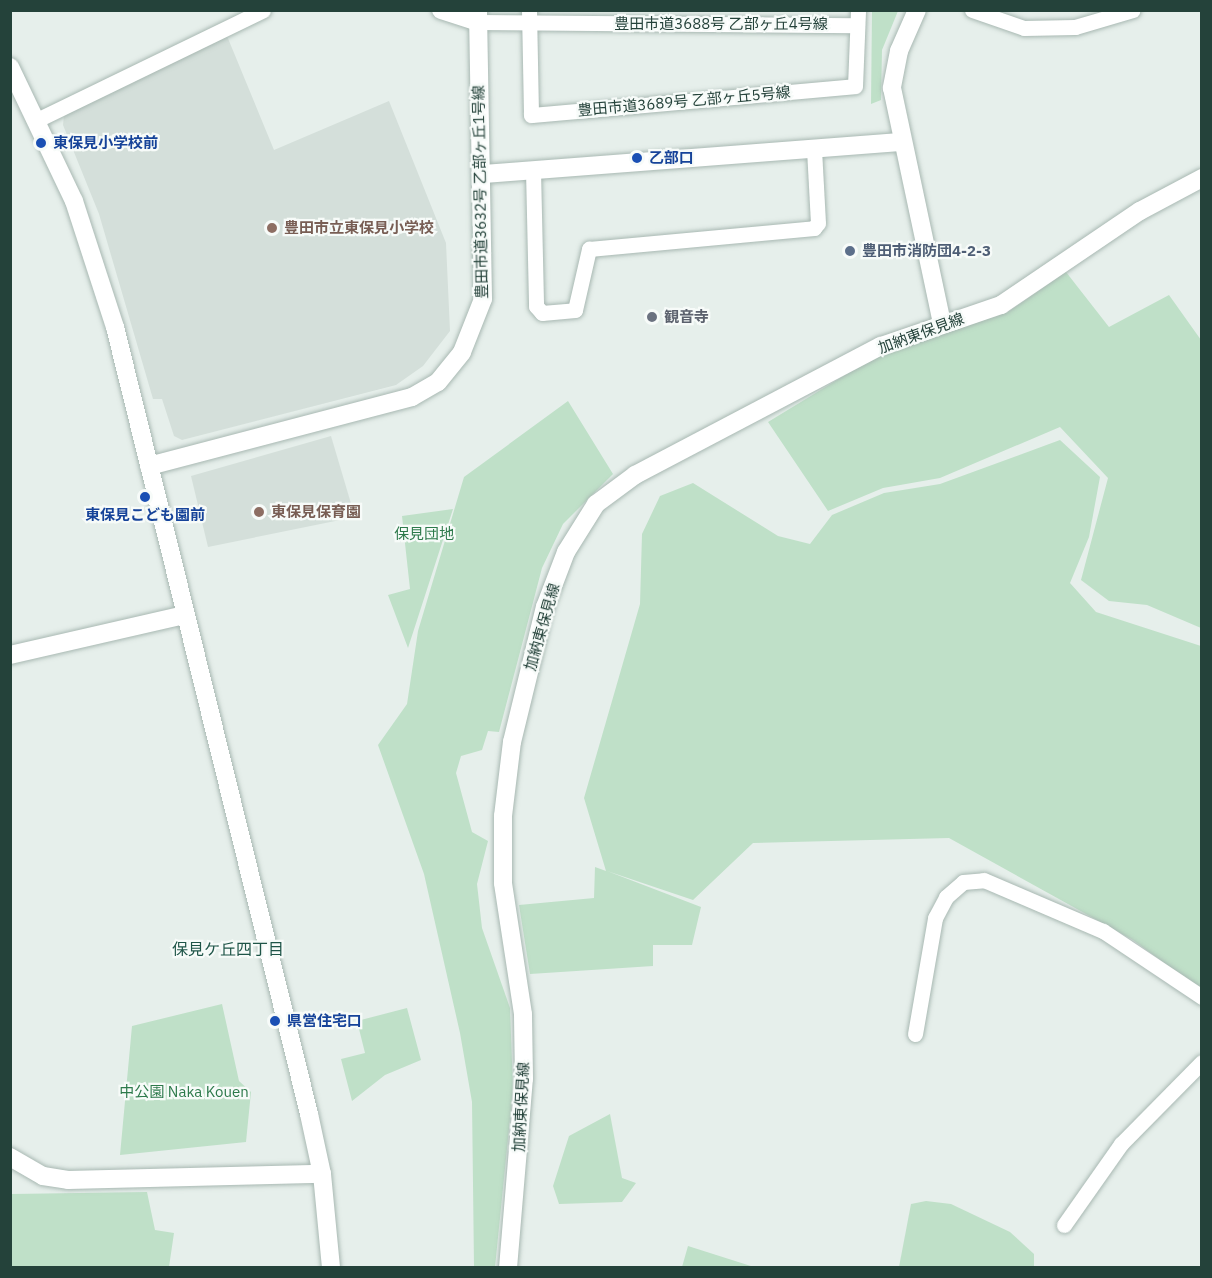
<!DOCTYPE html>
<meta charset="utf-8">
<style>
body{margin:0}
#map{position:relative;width:1212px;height:1278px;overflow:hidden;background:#e6efeb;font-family:"IBM Plex Sans","Noto Sans JP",sans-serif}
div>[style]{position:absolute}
.built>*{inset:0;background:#d4dfda}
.green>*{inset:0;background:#bfe0c8}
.roads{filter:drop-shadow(0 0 2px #a8b8b2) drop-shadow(0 0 2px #a8b8b2)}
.street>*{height:15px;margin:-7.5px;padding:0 7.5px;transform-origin:7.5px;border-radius:7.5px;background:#fff}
.secondary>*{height:18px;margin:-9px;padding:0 9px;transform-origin:9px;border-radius:9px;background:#fff}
.dots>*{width:16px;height:16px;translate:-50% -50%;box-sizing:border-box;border:3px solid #f7fbf9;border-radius:50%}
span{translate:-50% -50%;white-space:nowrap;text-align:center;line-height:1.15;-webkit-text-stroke:4.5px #f7fbf9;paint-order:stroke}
.street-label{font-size:15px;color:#24423a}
.transit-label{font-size:15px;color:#164399;font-weight:700}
.left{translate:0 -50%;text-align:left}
.education-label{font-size:15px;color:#785e54;font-weight:700}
.service-label{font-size:15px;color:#4e5e75;font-weight:700}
.worship-label{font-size:15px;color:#5b616d;font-weight:700}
.park-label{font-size:15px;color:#2d7a4b}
.neighbourhood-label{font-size:16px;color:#1f5548}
.frame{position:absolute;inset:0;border:12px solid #24423a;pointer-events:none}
</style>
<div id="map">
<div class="built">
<div style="clip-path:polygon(227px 36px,274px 150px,389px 101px,446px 243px,450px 331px,423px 366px,396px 385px,182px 440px,174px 436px,162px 399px,153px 399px,99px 214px,63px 125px,64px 115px)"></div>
<div style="clip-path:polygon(331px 436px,355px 517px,208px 547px,191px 476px)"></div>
</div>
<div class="green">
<div style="clip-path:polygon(872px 11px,898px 11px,882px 50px,881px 100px,871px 104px)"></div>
<div style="clip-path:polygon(1066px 272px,1109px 327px,1169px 295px,1201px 340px,1201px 628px,1147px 605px,1109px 601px,1081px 580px,1108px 478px,1060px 427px,940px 478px,883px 488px,828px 511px,768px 422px,883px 352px,1008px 312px)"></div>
<div style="clip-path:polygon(568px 401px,613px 474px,563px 524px,542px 568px,499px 732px,488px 731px,482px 750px,461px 756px,456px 773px,472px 832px,488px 841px,477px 884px,482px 928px,510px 1008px,513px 1089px,495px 1267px,474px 1267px,472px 1102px,460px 1033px,424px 874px,378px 745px,407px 704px,418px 631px,464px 477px)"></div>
<div style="clip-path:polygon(1060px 440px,1100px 477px,1089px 537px,1070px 583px,1096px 612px,1201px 646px,1201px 990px,1133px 940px,949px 838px,753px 843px,693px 900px,607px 871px,701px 907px,692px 945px,653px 945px,653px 966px,530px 974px,519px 905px,594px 898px,595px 867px,606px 871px,584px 798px,640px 604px,642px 534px,660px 496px,693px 483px,778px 536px,810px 544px,832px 515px,884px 493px,940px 484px)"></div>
<div style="clip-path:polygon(453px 509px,408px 648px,388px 595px,410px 589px,402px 516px)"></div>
<div style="clip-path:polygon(222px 1004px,239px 1081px,251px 1092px,246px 1142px,120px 1155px,132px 1026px)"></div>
<div style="clip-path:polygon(407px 1008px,421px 1060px,385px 1075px,352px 1101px,341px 1059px,365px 1053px,357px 1021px)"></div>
<div style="clip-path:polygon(610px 1114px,622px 1178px,636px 1183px,622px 1202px,559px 1204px,553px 1186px,569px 1136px)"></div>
<div style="clip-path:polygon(147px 1192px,155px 1230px,174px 1233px,169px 1267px,11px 1267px,11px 1194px)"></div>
<div style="clip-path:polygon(926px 1201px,951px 1204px,1010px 1232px,1034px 1254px,1034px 1267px,899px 1267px,911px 1204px)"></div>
<div style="clip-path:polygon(688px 1246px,754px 1267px,682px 1267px)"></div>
</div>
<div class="roads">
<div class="street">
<div style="left:529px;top:10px;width:105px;rotate:88.9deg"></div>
<div style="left:531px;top:115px;width:325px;rotate:-5.1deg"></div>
<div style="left:855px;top:86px;width:76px;rotate:-87.7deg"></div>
<div style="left:972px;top:10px;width:55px;rotate:19.1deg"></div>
<div style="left:1024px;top:28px;width:51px;rotate:-1.1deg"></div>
<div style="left:1075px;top:27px;width:60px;rotate:-16.3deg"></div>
<div style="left:478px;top:22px;width:378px;rotate:0.5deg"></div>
<div style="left:39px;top:119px;width:249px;rotate:-25.9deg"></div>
<div style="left:533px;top:170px;width:136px;rotate:88.7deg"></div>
<div style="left:536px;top:306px;width:9px;rotate:49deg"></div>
<div style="left:542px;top:313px;width:33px;rotate:-5deg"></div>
<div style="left:575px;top:310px;width:63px;rotate:-77.1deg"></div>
<div style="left:589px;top:249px;width:226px;rotate:-5.3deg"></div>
<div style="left:814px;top:228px;width:6px;rotate:-51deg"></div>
<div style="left:818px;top:223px;width:74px;rotate:-93.1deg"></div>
<div style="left:915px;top:1034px;width:118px;rotate:-80.2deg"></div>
<div style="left:935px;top:918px;width:24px;rotate:-62deg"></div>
<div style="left:946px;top:897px;width:23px;rotate:-41deg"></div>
<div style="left:963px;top:882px;width:21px;rotate:-5deg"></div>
<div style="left:984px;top:880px;width:129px;rotate:23.2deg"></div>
<div style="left:1103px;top:931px;width:119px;rotate:33.7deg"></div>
<div style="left:1064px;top:1225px;width:99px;rotate:-54.9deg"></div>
<div style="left:1121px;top:1144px;width:115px;rotate:-45.4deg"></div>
</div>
<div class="secondary">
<div style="left:441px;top:10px;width:39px;rotate:18deg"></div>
<div style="left:917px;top:10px;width:45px;rotate:113.7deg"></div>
<div style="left:899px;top:51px;width:38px;rotate:101deg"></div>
<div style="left:892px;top:88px;width:240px;rotate:78deg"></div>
<div style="left:10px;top:67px;width:148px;rotate:64.5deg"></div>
<div style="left:74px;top:201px;width:133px;rotate:72deg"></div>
<div style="left:115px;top:327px;width:811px;rotate:76.15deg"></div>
<div style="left:309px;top:1114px;width:61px;rotate:77.8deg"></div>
<div style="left:322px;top:1174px;width:94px;rotate:84.5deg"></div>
<div style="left:483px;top:174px;width:419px;rotate:-4.4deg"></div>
<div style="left:149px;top:466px;width:272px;rotate:-14.7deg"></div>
<div style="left:412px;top:397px;width:30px;rotate:-30deg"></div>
<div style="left:438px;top:382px;width:38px;rotate:-51deg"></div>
<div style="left:462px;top:352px;width:57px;rotate:-68.4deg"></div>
<div style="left:483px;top:299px;width:289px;rotate:-91deg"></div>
<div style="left:10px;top:655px;width:180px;rotate:-12.9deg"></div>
<div style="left:10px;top:1157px;width:38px;rotate:30deg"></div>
<div style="left:43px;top:1176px;width:25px;rotate:9deg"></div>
<div style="left:68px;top:1180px;width:254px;rotate:-1.4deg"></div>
<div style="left:508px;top:1268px;width:190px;rotate:-85.2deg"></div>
<div style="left:524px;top:1079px;width:65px;rotate:-90.9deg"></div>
<div style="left:523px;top:1014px;width:133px;rotate:-98.7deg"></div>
<div style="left:503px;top:883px;width:67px;rotate:-90deg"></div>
<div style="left:503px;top:816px;width:75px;rotate:-83.1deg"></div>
<div style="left:512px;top:742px;width:139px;rotate:-76.3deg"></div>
<div style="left:545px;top:607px;width:59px;rotate:-69.1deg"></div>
<div style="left:566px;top:552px;width:57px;rotate:-58deg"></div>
<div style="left:596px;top:504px;width:49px;rotate:-36.6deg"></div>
<div style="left:635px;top:475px;width:278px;rotate:-27.7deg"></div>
<div style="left:881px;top:346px;width:127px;rotate:-18.9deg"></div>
<div style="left:1001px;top:305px;width:168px;rotate:-34.1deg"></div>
<div style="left:1140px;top:211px;width:70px;rotate:-28deg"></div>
</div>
</div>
<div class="dots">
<div style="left:41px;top:143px;background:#1a4fb4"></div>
<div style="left:637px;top:158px;background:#1a4fb4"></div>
<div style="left:272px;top:228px;background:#8d6e63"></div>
<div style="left:850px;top:251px;background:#5c6f8a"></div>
<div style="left:652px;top:317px;background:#6b7280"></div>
<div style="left:145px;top:497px;background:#1a4fb4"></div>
<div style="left:259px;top:512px;background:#8d6e63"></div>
<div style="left:275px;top:1021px;background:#1a4fb4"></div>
</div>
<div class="street-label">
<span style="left:721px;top:24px">豊田市道3688号 乙部ヶ丘4号線</span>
<span style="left:684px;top:101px;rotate:-5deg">豊田市道3689号 乙部ヶ丘5号線</span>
<span style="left:480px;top:192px;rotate:-91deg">豊田市道3632号 乙部ヶ丘1号線</span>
<span style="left:921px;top:333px;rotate:-20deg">加納東保見線</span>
<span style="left:542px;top:627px;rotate:-74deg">加納東保見線</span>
<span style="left:521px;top:1107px;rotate:-87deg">加納東保見線</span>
</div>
<div class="transit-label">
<span class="left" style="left:53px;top:143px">東保見小学校前</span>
<span class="left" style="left:649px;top:158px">乙部口</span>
<span style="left:145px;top:515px">東保見こども園前</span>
<span class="left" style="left:287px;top:1021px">県営住宅口</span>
</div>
<div class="education-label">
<span class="left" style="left:284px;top:228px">豊田市立東保見小学校</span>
<span class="left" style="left:271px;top:512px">東保見保育園</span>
</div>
<div class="service-label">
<span class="left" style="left:862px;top:251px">豊田市消防団4-2-3</span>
</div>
<div class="worship-label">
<span class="left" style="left:664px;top:317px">観音寺</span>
</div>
<div class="park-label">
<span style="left:424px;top:534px">保見団地</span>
<span style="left:184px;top:1092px">中公園 Naka Kouen</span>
</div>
<div class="neighbourhood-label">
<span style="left:228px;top:949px">保見ケ丘四丁目</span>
</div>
<div class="frame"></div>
</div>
